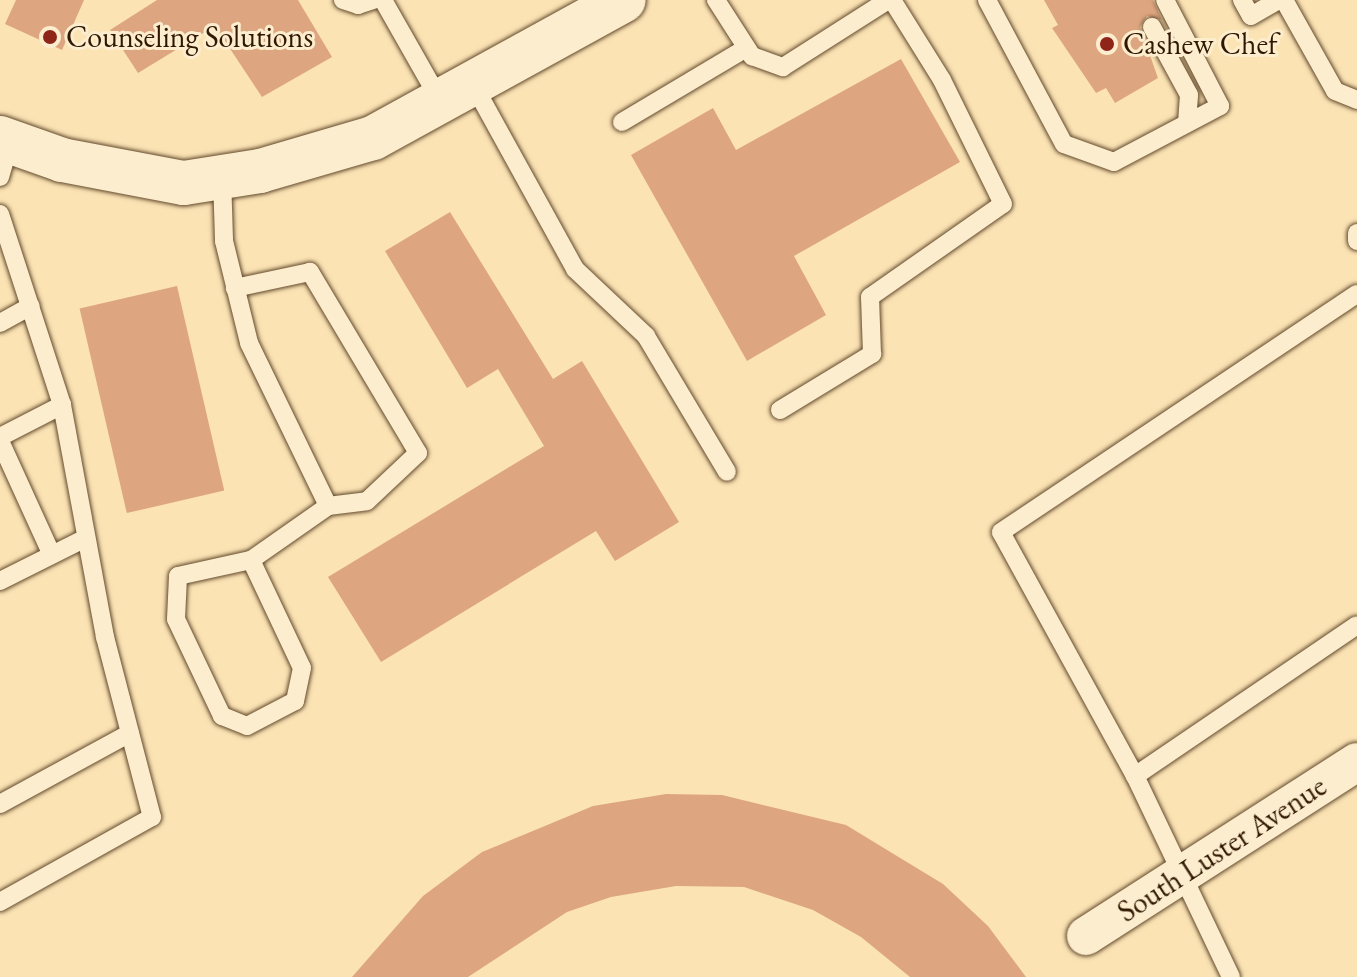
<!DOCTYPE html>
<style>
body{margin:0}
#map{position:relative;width:1357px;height:977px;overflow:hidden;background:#fbe3b4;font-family:"EB Garamond",serif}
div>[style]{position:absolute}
.building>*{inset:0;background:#dea680;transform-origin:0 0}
.roads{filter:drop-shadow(0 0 2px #634a2d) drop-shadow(0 0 2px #634a2d)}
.lane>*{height:18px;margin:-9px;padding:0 9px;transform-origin:9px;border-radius:9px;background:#fcedce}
.street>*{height:38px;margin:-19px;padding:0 19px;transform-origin:19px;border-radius:19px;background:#fcedce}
.secondary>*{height:44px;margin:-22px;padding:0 22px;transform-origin:22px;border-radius:22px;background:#fcedce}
.dots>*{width:22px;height:22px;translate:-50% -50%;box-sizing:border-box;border:4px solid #fcedce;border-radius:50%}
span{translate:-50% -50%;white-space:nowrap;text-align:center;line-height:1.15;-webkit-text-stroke:6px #fcedce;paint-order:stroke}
.poi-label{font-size:30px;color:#301700}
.left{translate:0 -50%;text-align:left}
.street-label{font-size:30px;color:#301700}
</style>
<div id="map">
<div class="building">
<div style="clip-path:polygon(16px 0,84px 0,62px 50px,5px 24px)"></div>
<div style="clip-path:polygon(157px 0,298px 0,332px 57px,262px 97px,215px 26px,138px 73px,110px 30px)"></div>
<div style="clip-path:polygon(1044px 0,1153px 0,1162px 20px,1147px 16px,1140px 27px,1158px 78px,1115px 103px,1106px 88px,1096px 93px,1052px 28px,1058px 25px)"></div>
<div style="clip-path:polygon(901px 59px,960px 162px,794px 256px,826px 315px,747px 361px,631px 155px,713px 108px,736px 150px)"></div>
<div style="clip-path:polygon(450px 212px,553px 379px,582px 361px,679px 522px,615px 561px,596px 531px,381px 662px,328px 577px,544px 446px,498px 369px,467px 388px,385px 251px)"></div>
<div style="left:177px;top:286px;width:210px;height:100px;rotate:77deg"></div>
<div style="clip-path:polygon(666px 794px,722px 795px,846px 825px,943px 884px,988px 926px,1026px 977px,910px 977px,861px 937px,813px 910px,744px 887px,676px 886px,611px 897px,567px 912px,468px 977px,352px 977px,423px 896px,482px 852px,593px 806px)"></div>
</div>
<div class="roads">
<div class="lane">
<div style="left:343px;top:0;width:16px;rotate:18deg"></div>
<div style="left:358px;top:5px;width:16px;rotate:-18deg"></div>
<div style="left:383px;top:0;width:117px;rotate:60.4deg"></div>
<div style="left:716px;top:0;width:67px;rotate:57.3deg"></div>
<div style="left:752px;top:56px;width:33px;rotate:20deg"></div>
<div style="left:783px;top:67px;width:125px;rotate:-32.5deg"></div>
<div style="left:987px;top:0;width:163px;rotate:61.9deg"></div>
<div style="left:1064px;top:144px;width:53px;rotate:19.8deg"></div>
<div style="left:1114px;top:162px;width:120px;rotate:-27.8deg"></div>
<div style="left:1220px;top:106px;width:119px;rotate:-117.4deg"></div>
<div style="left:1242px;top:0;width:18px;rotate:61deg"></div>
<div style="left:1251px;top:16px;width:32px;rotate:-30deg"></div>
<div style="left:1284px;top:0;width:104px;rotate:60.7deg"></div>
<div style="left:1335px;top:91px;width:24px;rotate:22deg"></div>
<div style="left:1152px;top:27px;width:77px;rotate:61.4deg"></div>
<div style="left:1189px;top:95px;width:28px;rotate:94deg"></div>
<div style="left:473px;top:84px;width:211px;rotate:61.1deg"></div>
<div style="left:575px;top:269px;width:98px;rotate:43.3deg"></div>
<div style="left:646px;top:336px;width:158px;rotate:59.2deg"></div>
<div style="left:622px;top:122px;width:144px;rotate:-30.8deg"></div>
<div style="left:222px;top:176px;width:65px;rotate:88.2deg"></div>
<div style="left:224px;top:241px;width:105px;rotate:76.2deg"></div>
<div style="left:249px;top:343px;width:181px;rotate:64.1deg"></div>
<div style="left:328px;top:506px;width:39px;rotate:-7deg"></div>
<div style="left:367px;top:501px;width:70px;rotate:-43.3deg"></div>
<div style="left:418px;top:453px;width:211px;rotate:-120.8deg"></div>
<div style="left:310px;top:272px;width:77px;rotate:168deg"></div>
<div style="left:0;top:177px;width:36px;rotate:-74deg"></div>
<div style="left:0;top:214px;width:201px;rotate:72deg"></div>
<div style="left:62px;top:405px;width:236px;rotate:79.5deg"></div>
<div style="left:105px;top:637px;width:186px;rotate:75.4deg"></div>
<div style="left:152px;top:817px;width:174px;rotate:150.8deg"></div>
<div style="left:1357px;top:233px;width:8px;rotate:90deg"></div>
<div style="left:0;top:323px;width:35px;rotate:-29deg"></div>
<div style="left:780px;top:410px;width:108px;rotate:-31.3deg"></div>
<div style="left:872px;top:354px;width:57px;rotate:-92deg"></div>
<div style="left:870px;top:297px;width:162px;rotate:-35deg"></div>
<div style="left:1003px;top:204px;width:138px;rotate:-116.2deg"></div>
<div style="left:942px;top:80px;width:94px;rotate:-122deg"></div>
<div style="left:0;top:437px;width:70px;rotate:-27.3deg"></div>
<div style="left:0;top:441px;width:123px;rotate:65.5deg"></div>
<div style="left:251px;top:560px;width:119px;rotate:64.7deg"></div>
<div style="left:302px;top:668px;width:34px;rotate:102deg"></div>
<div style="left:295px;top:701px;width:54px;rotate:152.5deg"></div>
<div style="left:247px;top:726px;width:27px;rotate:-158deg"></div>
<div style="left:222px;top:716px;width:107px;rotate:-115.4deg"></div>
<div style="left:176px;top:619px;width:43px;rotate:-87.3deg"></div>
<div style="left:178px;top:576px;width:75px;rotate:-12.4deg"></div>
<div style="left:251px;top:560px;width:94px;rotate:-35deg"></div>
<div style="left:0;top:581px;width:96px;rotate:-26.6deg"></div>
<div style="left:1135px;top:776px;width:268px;rotate:-34.2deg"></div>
<div style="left:0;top:804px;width:148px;rotate:-28.6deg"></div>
<div style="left:1231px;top:977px;width:223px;rotate:-115.5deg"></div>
<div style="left:1135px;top:776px;width:278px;rotate:-118.8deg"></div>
<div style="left:1001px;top:532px;width:428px;rotate:-33.8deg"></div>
</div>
<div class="street">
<div style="left:1086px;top:936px;width:322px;rotate:-32.7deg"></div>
</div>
<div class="secondary">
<div style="left:0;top:138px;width:66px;rotate:19.5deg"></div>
<div style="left:62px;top:160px;width:124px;rotate:10.7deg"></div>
<div style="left:184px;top:183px;width:77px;rotate:-9deg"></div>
<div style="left:260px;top:171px;width:118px;rotate:-16.3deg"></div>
<div style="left:373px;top:138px;width:286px;rotate:-28.8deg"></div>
</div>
</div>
<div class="dots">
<div style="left:50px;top:37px;background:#8f2418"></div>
<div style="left:1107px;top:44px;background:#8f2418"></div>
</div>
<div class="poi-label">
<span class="left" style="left:66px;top:37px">Counseling Solutions</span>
<span class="left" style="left:1123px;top:44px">Cashew Chef</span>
</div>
<div class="street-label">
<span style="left:1222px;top:849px;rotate:-33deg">South Luster Avenue</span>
</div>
</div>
